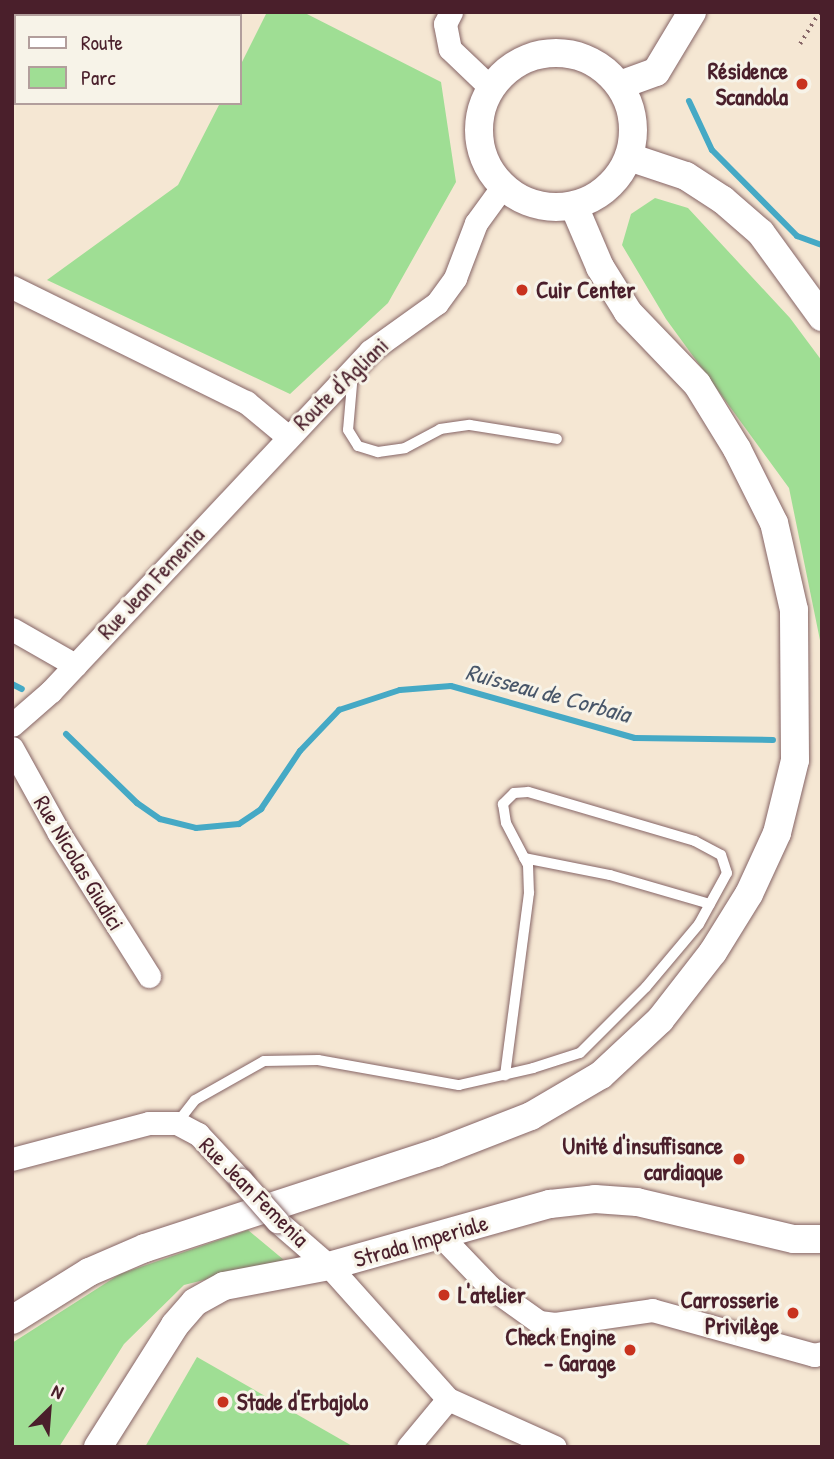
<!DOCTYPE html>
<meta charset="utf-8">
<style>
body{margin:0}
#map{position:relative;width:834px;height:1459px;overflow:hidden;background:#f5e7d3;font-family:"Patrick Hand",sans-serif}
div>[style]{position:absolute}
.green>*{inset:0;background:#9fde94}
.stream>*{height:6px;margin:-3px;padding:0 3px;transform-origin:3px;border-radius:3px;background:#45a9c5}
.path>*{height:3.5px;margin-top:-1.75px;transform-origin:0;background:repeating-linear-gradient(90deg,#866566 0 2px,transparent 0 7px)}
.roads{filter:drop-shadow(0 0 2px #866566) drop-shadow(0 0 2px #866566)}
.service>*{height:10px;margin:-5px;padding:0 5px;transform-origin:5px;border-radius:5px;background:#fff}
.minor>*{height:23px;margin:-11.5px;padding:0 11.5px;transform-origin:11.5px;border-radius:11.5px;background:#fff}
.tertiary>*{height:28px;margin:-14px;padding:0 14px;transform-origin:14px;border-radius:14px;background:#fff}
.tertiary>.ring{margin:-14px;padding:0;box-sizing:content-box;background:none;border:28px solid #fff;border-radius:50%}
.bridges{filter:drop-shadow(0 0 2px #866566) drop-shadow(0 0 2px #866566)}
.minor-bridge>*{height:23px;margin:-11.5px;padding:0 11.5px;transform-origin:11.5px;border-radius:11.5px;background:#fff}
.dots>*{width:19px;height:19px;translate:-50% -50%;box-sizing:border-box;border:4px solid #f7f3e8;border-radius:50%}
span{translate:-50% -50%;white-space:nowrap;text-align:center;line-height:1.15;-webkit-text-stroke:6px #f7f3e8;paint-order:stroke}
.poi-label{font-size:23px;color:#4a1f2b;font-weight:700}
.right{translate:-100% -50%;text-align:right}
.left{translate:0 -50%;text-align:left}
.street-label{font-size:23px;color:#4a1f2b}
.water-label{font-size:24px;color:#485669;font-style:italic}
.frame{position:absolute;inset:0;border:14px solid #4a1f2b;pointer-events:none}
.legend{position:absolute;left:14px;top:14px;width:228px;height:91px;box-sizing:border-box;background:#f7f3e8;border:2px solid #b29e9c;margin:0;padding:9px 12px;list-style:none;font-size:21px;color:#4a1f2b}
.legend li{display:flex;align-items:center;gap:14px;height:35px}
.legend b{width:35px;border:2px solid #b29e9c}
.north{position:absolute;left:14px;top:1375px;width:70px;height:70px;-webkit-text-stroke:5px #f7f3e8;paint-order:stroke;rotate:25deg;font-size:19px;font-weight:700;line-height:28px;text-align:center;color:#4a1f2b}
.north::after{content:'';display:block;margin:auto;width:24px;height:32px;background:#4a1f2b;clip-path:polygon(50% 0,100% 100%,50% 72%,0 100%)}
</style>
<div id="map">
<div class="green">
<div style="clip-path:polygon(267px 12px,303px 12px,441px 82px,456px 182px,388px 303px,290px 394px,47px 280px,178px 185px,220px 103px,240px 103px,240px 66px)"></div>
<div style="clip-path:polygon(655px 198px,688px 208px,790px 318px,822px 361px,822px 650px,789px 488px,666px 319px,622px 245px,631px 214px)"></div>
<div style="clip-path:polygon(248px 1230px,284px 1260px,184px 1285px,124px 1344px,59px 1447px,12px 1447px,12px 1343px,120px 1274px)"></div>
<div style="clip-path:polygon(197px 1357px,354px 1447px,145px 1447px)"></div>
</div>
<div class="stream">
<div style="left:689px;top:101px;width:54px;rotate:64.9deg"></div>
<div style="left:712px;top:150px;width:121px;rotate:45.3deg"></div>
<div style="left:797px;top:236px;width:27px;rotate:20deg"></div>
<div style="left:12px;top:684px;width:11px;rotate:27deg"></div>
<div style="left:66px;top:734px;width:99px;rotate:44.2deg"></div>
<div style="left:137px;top:803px;width:28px;rotate:35deg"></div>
<div style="left:160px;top:819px;width:37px;rotate:14deg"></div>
<div style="left:196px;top:828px;width:43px;rotate:-5.3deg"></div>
<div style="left:239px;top:824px;width:27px;rotate:-34deg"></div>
<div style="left:261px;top:809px;width:70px;rotate:-56.1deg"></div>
<div style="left:300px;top:751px;width:57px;rotate:-46.4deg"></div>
<div style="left:339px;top:710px;width:64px;rotate:-18.2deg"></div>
<div style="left:400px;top:690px;width:51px;rotate:-4.5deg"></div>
<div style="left:451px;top:686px;width:191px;rotate:15.8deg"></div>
<div style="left:635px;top:738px;width:138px;rotate:0.8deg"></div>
</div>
<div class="path">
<div style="left:800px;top:44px;width:37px;rotate:-59deg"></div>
</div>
<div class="roads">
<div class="service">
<div style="left:353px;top:373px;width:57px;rotate:95deg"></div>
<div style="left:348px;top:430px;width:19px;rotate:58deg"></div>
<div style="left:358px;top:446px;width:21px;rotate:17deg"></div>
<div style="left:378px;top:452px;width:27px;rotate:-8deg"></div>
<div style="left:405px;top:448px;width:40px;rotate:-28deg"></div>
<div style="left:440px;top:429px;width:30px;rotate:-8deg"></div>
<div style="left:470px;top:425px;width:88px;rotate:9.1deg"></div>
<div style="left:524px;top:858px;width:88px;rotate:11.2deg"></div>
<div style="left:610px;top:875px;width:104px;rotate:16.2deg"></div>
<div style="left:177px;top:1123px;width:29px;rotate:-52deg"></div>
<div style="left:195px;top:1100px;width:79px;rotate:-29.5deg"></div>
<div style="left:264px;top:1061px;width:54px;rotate:-1.1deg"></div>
<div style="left:318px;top:1060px;width:143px;rotate:10.1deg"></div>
<div style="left:459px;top:1085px;width:76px;rotate:-12.9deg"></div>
<div style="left:533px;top:1068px;width:49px;rotate:-17.7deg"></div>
<div style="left:580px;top:1053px;width:93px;rotate:-45deg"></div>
<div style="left:646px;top:987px;width:82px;rotate:-49.9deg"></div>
<div style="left:699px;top:924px;width:58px;rotate:-61.2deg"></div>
<div style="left:727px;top:873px;width:19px;rotate:-108deg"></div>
<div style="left:721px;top:855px;width:30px;rotate:-152deg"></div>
<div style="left:695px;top:841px;width:174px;rotate:-163.6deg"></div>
<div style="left:528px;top:792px;width:14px;rotate:176deg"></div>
<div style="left:514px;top:793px;width:16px;rotate:135deg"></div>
<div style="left:503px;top:804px;width:19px;rotate:81deg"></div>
<div style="left:506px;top:823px;width:47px;rotate:62.4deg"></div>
<div style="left:528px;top:865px;width:28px;rotate:88deg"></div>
<div style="left:529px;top:893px;width:184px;rotate:97.5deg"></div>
</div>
<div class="minor">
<div style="left:451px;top:12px;width:13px;rotate:117deg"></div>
<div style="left:445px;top:24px;width:25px;rotate:79deg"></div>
<div style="left:450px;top:49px;width:57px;rotate:43.6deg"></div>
<div style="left:12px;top:287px;width:261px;rotate:26.2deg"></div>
<div style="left:246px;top:402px;width:53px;rotate:39.7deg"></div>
<div style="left:12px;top:629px;width:73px;rotate:29.7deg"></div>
<div style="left:12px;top:725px;width:52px;rotate:-41.1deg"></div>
<div style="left:51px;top:691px;width:466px;rotate:-46.8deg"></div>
<div style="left:370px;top:351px;width:82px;rotate:-35.6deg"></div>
<div style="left:437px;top:303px;width:31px;rotate:-54deg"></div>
<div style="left:455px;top:278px;width:59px;rotate:-69.1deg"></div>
<div style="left:476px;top:223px;width:46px;rotate:-53.9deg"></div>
<div style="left:12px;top:748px;width:97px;rotate:61.1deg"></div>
<div style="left:59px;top:833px;width:169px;rotate:57.8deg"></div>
<div style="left:12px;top:1159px;width:142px;rotate:-14.7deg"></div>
<div style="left:149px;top:1123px;width:28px"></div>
<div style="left:177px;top:1123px;width:24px;rotate:28deg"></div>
<div style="left:198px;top:1134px;width:63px;rotate:46.9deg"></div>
<div style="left:277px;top:1221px;width:69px;rotate:40.9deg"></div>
<div style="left:329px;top:1266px;width:178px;rotate:48.2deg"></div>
<div style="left:448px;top:1399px;width:117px;rotate:24.2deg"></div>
<div style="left:441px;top:1236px;width:71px;rotate:46.1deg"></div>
<div style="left:490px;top:1287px;width:60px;rotate:35.5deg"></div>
<div style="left:539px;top:1322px;width:16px;rotate:7deg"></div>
<div style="left:555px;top:1324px;width:98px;rotate:-8.2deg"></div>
<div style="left:652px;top:1310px;width:168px;rotate:15.5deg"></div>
<div style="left:814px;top:1355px;width:8px;rotate:-14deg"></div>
<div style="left:408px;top:1447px;width:62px;rotate:-50.2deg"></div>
</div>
<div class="tertiary">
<div class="ring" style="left:479px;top:53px;width:126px;height:126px"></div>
<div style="left:620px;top:85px;width:38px;rotate:-20deg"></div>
<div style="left:656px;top:72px;width:70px;rotate:-59deg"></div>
<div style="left:629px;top:157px;width:60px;rotate:18.4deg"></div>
<div style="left:686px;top:176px;width:44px;rotate:33deg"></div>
<div style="left:723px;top:200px;width:50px;rotate:41deg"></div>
<div style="left:761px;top:233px;width:104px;rotate:54deg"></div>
<div style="left:12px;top:1320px;width:91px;rotate:-31.9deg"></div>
<div style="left:89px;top:1272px;width:61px;rotate:-23.2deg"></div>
<div style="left:145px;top:1248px;width:306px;rotate:-18.1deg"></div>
<div style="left:436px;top:1153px;width:102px;rotate:-21.3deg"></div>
<div style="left:531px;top:1116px;width:81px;rotate:-30.4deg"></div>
<div style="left:601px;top:1075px;width:81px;rotate:-43deg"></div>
<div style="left:660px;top:1020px;width:86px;rotate:-52.1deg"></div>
<div style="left:713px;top:952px;width:68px;rotate:-58.2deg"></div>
<div style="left:749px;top:894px;width:67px;rotate:-65.3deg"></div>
<div style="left:777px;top:833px;width:75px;rotate:-76.1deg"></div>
<div style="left:795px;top:760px;width:150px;rotate:-90.4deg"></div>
<div style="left:794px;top:610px;width:89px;rotate:-102.9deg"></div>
<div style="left:774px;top:523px;width:83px;rotate:-116.6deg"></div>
<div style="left:737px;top:449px;width:76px;rotate:-121.6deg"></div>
<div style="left:697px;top:384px;width:100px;rotate:-133.8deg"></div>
<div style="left:628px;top:312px;width:53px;rotate:-121.9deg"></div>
<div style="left:600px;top:267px;width:66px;rotate:-113.1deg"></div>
<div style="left:98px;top:1447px;width:144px;rotate:-57.7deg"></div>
<div style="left:175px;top:1325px;width:30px;rotate:-49deg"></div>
<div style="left:195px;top:1302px;width:33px;rotate:-29deg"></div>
<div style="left:224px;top:1286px;width:107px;rotate:-10.8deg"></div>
<div style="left:329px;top:1266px;width:230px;rotate:-15.7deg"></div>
<div style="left:550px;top:1204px;width:45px;rotate:-6.3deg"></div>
<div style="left:595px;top:1199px;width:42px;rotate:4.1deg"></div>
<div style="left:637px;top:1202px;width:161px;rotate:13.3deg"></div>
<div style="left:794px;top:1239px;width:28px"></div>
</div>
</div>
<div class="bridges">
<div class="minor-bridge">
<div style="left:241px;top:1180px;width:55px;rotate:48.7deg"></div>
</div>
</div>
<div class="dots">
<div style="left:802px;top:84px;background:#c8321e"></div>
<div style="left:522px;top:290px;background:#c8321e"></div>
<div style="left:739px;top:1159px;background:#c8321e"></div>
<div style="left:444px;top:1295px;background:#c8321e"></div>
<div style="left:793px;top:1313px;background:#c8321e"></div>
<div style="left:630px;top:1350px;background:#c8321e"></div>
<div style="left:223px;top:1402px;background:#c8321e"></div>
</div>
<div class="poi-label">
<span class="right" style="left:788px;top:84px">Résidence<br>Scandola</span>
<span class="left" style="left:536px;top:290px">Cuir Center</span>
<span class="right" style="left:723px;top:1159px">Unité d'insuffisance<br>cardiaque</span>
<span class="left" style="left:458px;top:1295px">L'atelier</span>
<span class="right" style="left:779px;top:1313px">Carrosserie<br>Privilège</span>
<span class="right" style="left:616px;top:1350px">Check Engine<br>- Garage</span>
<span class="left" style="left:237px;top:1402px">Stade d'Erbajolo</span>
</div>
<div class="street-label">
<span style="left:341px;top:384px;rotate:-44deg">Route d'Agliani</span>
<span style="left:151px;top:583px;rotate:-47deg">Rue Jean Femenia</span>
<span style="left:79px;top:863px;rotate:59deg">Rue Nicolas Giudici</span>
<span style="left:254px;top:1192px;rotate:45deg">Rue Jean Femenia</span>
<span style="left:421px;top:1241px;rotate:-16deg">Strada Imperiale</span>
</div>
<div class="water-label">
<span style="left:548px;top:693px;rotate:15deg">Ruisseau de Corbaia</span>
</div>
<div class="frame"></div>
<ul class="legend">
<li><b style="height:9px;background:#fff"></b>Route</li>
<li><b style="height:19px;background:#9fde94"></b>Parc</li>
</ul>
<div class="north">N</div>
</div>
